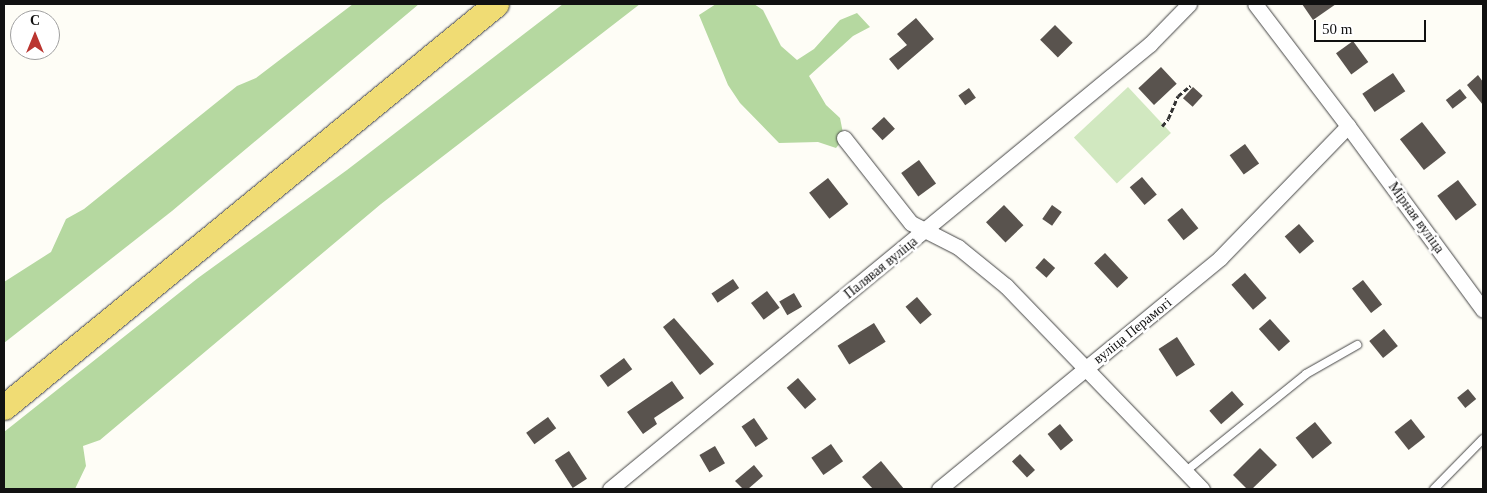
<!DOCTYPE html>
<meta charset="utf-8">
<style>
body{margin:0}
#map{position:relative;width:1487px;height:493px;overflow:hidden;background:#fefdf6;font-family:"Times New Roman",serif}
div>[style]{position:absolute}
.green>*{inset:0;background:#d1e8c0;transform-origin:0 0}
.forest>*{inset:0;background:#b5d8a0}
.building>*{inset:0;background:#59534e;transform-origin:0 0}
.path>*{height:2.5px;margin-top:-1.25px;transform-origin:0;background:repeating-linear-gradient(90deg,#333 0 5px,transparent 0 7.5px)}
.roads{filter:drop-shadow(0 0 1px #444) drop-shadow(0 0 1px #444)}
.service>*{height:8px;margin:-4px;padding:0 4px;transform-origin:4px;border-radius:4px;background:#fff}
.minor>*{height:15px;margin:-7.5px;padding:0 7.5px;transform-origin:7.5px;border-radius:7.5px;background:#fff}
.primary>*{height:25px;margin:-12.5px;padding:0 12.5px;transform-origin:12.5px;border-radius:12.5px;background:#f0dc74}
span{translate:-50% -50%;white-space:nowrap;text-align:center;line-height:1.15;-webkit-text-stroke:5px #fff;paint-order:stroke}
.street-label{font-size:14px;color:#111}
.frame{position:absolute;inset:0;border:5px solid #111;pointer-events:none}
.north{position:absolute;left:10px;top:10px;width:50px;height:50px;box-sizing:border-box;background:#fff;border:1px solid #a0a0a0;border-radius:50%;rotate:0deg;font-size:14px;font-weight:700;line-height:20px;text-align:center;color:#111}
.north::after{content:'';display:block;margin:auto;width:18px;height:22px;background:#ba3530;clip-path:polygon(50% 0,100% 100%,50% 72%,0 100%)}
.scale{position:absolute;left:1314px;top:20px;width:112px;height:22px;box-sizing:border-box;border:2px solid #111;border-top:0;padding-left:6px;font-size:15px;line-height:18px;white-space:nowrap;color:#111;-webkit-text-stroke:4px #fff;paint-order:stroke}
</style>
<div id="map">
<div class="green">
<div style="left:1128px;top:87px;width:63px;height:74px;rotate:47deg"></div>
</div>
<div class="forest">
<div style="clip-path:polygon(353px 4px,419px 4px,172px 211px,4px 343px,4px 282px,51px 252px,66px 219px,84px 209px,237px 86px,256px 78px)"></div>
<div style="clip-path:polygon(563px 4px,640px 4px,381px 204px,100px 440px,83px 446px,86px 466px,75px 489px,4px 489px,4px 432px,198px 278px,347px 170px)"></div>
<div style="clip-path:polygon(716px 4px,754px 4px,763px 10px,781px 46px,797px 60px,814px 49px,840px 20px,857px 13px,870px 27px,853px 36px,809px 76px,826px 105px,840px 118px,844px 138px,836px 148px,818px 142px,779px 143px,740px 103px,728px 85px,699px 15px)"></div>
</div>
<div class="building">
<div style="clip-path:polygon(1302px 4px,1336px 4px,1313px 20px)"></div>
<div style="clip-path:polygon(916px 18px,934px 39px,898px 70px,889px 59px,907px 45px,897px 34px)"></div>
<div style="left:1055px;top:25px;width:25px;height:21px;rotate:45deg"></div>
<div style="left:1353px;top:41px;width:26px;height:21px;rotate:54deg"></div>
<div style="left:1161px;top:67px;width:23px;height:31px;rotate:47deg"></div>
<div style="left:1393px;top:73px;width:22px;height:37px;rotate:56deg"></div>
<div style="clip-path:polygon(1478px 75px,1483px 82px,1483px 105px,1467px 85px)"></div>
<div style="left:1193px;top:87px;width:13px;height:15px;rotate:42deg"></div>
<div style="left:969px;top:88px;width:12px;height:13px;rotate:55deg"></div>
<div style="left:1460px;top:89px;width:11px;height:18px;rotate:52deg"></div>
<div style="left:884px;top:117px;width:16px;height:17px;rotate:47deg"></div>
<div style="left:1422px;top:122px;width:39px;height:28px;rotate:52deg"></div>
<div style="left:1245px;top:144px;width:24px;height:19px;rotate:54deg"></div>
<div style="left:919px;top:160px;width:29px;height:22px;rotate:54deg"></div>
<div style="left:1142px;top:177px;width:23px;height:16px;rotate:50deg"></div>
<div style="left:828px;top:178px;width:33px;height:24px;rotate:52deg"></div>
<div style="left:1458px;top:180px;width:31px;height:26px;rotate:53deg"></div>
<div style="left:1004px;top:205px;width:28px;height:25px;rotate:46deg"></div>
<div style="left:1052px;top:205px;width:12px;height:17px;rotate:35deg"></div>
<div style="left:1182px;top:208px;width:26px;height:19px;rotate:51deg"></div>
<div style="left:1299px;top:224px;width:23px;height:19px;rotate:49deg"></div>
<div style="left:1105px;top:253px;width:34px;height:15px;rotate:47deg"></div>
<div style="left:1044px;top:258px;width:15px;height:13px;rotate:42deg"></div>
<div style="left:1245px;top:273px;width:33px;height:18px;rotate:49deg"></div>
<div style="left:733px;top:279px;width:11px;height:26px;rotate:56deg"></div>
<div style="left:1363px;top:280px;width:31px;height:14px;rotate:52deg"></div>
<div style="left:767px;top:291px;width:21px;height:20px;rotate:53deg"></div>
<div style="left:794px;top:293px;width:16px;height:17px;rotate:60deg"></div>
<div style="left:917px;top:297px;width:23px;height:15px;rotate:50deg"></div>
<div style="clip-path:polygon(674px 318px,714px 364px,700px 375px,663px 327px)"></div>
<div style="left:1270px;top:319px;width:30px;height:15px;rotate:48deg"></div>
<div style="left:874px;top:323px;width:22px;height:43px;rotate:58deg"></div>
<div style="left:1384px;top:329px;width:22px;height:19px;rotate:51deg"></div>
<div style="left:1177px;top:337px;width:33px;height:22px;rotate:57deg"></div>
<div style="left:624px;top:358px;width:14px;height:30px;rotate:54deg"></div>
<div style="left:798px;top:378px;width:28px;height:15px;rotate:49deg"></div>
<div style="clip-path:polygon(672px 381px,684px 398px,654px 418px,657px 424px,643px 434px,627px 412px)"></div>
<div style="left:1468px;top:389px;width:13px;height:14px;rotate:51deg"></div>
<div style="left:1232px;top:391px;width:18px;height:30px;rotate:49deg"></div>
<div style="left:548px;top:417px;width:14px;height:27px;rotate:54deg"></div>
<div style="left:754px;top:418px;width:25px;height:15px;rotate:56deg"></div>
<div style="left:1411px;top:419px;width:23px;height:21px;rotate:52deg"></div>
<div style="left:1315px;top:422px;width:27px;height:25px;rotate:51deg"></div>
<div style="left:1060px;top:424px;width:21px;height:16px;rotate:51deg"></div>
<div style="left:831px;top:444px;width:21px;height:24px;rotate:55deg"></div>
<div style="left:715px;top:446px;width:20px;height:18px;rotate:60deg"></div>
<div style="clip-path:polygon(1260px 448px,1277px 465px,1252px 489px,1247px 489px,1233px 475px)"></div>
<div style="left:569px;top:451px;width:33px;height:17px;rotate:57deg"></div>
<div style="left:1020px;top:454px;width:22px;height:11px;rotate:47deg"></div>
<div style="clip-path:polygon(881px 461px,904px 489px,873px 489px,862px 477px)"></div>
<div style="clip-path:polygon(754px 465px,763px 476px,748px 489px,743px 489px,735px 481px)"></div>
</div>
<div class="path">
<div style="left:1162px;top:126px;width:9px;rotate:-49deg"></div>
<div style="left:1168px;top:119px;width:25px;rotate:-67deg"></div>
<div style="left:1178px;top:96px;width:16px;rotate:-40deg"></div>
</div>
<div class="roads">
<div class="service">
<div style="left:1186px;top:471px;width:154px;rotate:-38.9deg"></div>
<div style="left:1306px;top:374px;width:59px;rotate:-29.6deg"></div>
<div style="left:1434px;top:489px;width:70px;rotate:-45.6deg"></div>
</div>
<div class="minor">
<div style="left:1348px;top:126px;width:228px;rotate:53.7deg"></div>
<div style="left:844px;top:138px;width:108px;rotate:51.8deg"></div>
<div style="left:911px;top:223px;width:53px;rotate:27.1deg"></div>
<div style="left:958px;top:247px;width:62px;rotate:39.1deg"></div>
<div style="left:1006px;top:286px;width:282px;rotate:46deg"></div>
<div style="left:610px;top:489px;width:700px;rotate:-39.49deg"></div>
<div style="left:1150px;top:44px;width:56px;rotate:-45.7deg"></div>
<div style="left:939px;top:489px;width:364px;rotate:-39.4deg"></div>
<div style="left:1220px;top:258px;width:184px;rotate:-45.9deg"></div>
<div style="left:1348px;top:126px;width:153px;rotate:-127.3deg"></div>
</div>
<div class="primary">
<div style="left:4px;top:407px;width:636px;rotate:-39.32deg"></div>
</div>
</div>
<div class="street-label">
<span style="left:1416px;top:218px;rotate:54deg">Мірная вуліца</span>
<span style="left:881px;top:268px;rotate:-39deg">Палявая вуліца</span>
<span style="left:1133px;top:331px;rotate:-39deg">вуліца Перамогі</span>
</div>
<div class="frame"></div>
<div class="north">С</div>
<div class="scale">50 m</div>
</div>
